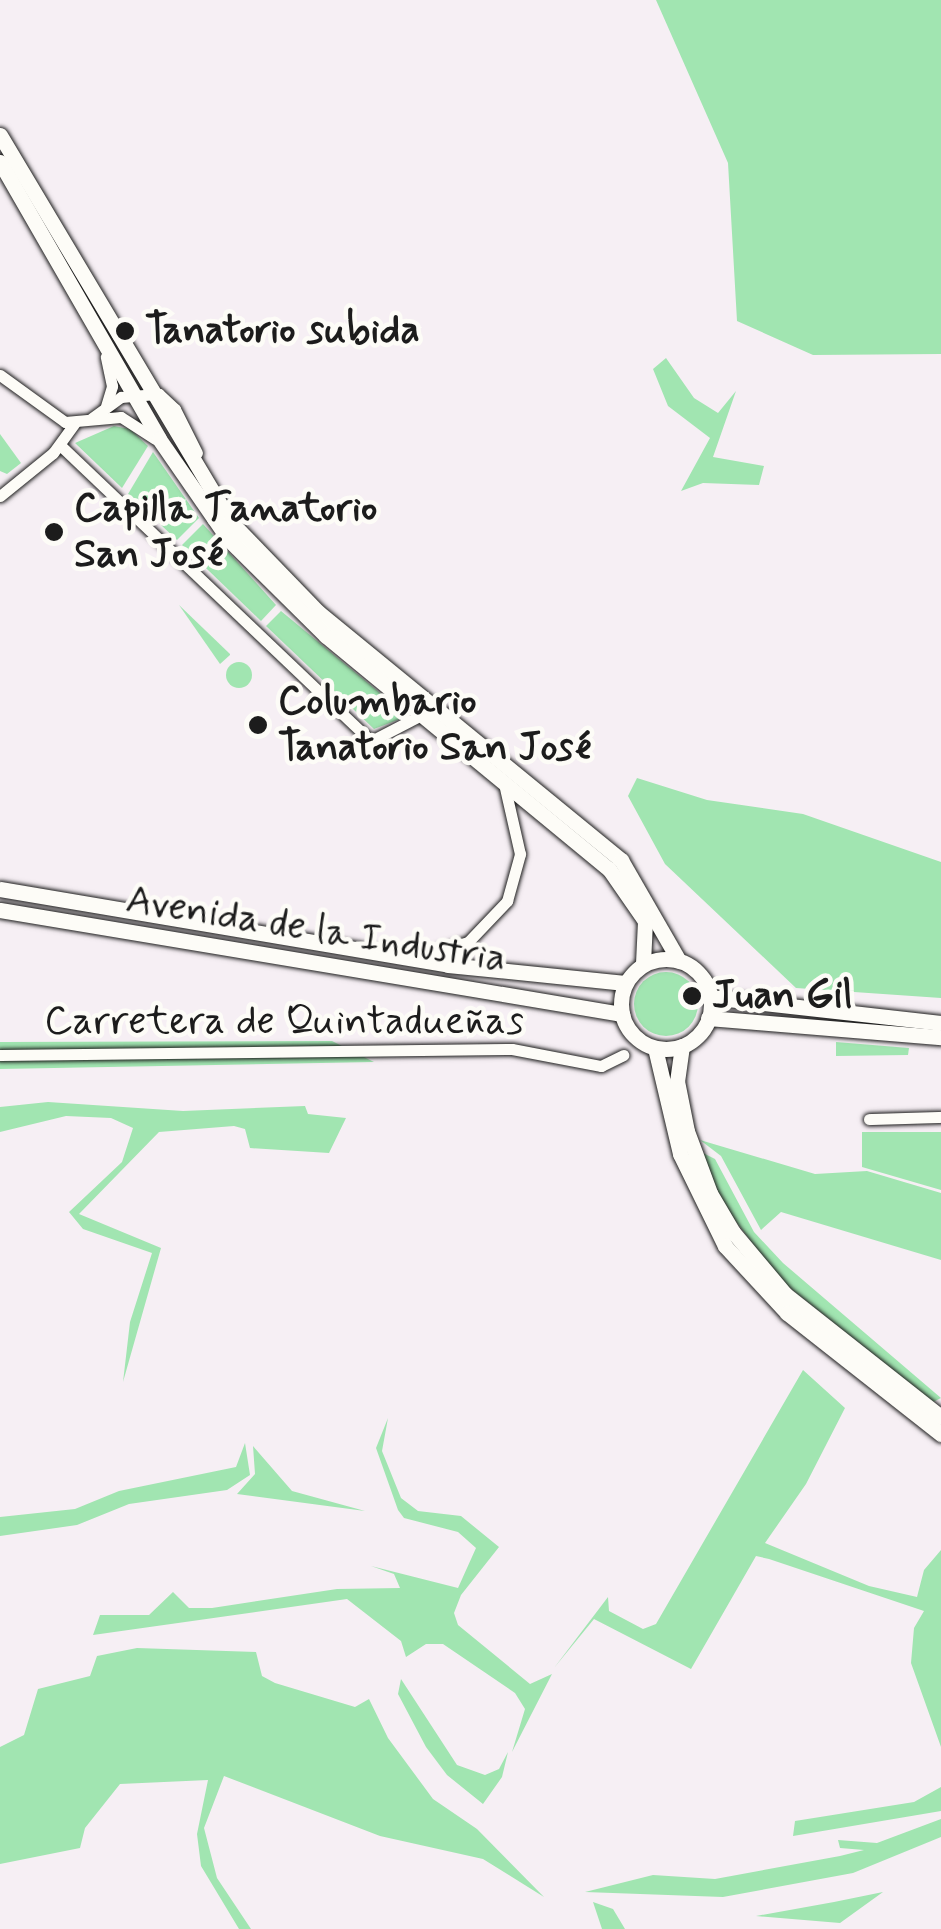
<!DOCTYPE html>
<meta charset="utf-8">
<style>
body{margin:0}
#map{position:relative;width:941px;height:1929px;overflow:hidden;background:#f6eff4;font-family:Mynerve,sans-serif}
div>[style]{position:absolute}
.green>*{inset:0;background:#a1e5b1}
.round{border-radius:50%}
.roads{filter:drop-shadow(0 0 2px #1c1c1c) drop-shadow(0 0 2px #1c1c1c)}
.street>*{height:11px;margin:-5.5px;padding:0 5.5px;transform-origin:5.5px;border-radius:5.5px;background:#fdfcf7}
.secondary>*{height:15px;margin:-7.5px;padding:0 7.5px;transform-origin:7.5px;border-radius:7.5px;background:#fdfcf7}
.secondary>.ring{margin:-7.5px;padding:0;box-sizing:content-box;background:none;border:15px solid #fdfcf7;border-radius:50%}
.dots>*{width:28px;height:28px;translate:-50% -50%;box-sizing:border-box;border:5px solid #fdfcf7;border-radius:50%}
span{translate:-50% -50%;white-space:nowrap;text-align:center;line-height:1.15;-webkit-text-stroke:9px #fdfcf7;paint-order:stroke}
.poi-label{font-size:40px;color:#1c1c1c;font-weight:700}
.left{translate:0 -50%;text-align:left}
.street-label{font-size:40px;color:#1c1c1c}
</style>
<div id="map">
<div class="green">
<div style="clip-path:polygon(656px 0,941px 0,941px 354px,813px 355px,737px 321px,728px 163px)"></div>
<div style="clip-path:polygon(666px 358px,694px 398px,718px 413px,736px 391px,713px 457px,764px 466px,759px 485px,703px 483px,681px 491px,710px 438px,668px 406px,653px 369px)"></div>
<div style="clip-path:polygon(114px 426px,130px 429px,148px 446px,122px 488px,75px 443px)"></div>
<div style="clip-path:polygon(0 434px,21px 463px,7px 474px,0 471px)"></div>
<div style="clip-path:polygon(153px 452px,199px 518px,177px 540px,128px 494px)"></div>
<div style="clip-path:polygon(203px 524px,276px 605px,261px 621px,182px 545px)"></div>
<div style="clip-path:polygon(179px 605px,230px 654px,230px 655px,220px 664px)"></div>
<div style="clip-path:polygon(281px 611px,322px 645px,408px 716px,374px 729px,266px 626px)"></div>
<div class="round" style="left:226px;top:662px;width:26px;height:26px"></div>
<div style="clip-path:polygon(637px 778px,707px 800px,803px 814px,941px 862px,941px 998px,796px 988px,665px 864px,628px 796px)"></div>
<div class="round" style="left:634px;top:972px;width:64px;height:64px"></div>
<div style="clip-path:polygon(332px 1041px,374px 1062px,0 1069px,0 1042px)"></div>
<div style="clip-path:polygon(836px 1042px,909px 1048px,908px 1055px,836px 1056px)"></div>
<div style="clip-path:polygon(48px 1102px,183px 1111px,305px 1106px,308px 1114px,346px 1118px,329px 1153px,250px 1148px,245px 1129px,234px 1126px,159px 1132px,79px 1214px,161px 1248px,123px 1382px,130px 1322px,152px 1253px,83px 1229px,69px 1212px,122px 1162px,133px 1128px,111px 1118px,66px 1116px,0 1132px,0 1107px)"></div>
<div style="clip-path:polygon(862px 1132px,941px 1132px,941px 1190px,862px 1167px)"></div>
<div style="clip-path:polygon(700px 1140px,815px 1174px,867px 1171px,941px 1193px,941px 1260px,781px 1212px,761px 1230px,721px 1156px)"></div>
<div style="clip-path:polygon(699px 1151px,715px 1159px,754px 1232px,783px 1263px,941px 1398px,933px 1402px,781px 1281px,722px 1203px)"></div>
<div style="clip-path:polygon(803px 1370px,845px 1408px,806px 1484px,765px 1543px,869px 1586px,917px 1597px,924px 1570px,941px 1550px,941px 1747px,911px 1663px,914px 1628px,924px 1611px,769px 1559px,756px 1556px,691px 1669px,594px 1619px,554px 1668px,608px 1597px,609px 1611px,643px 1629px,656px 1624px)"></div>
<div style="clip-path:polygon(388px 1418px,382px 1451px,401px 1498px,418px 1511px,461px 1516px,499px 1547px,461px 1595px,454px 1613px,458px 1625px,530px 1684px,552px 1674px,512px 1752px,525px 1709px,515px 1693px,443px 1644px,426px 1644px,406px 1657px,401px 1641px,347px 1599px,93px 1635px,100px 1615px,149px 1615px,173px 1592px,189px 1608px,212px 1608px,337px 1589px,400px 1588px,394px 1574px,371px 1566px,458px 1588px,476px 1548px,458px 1532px,404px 1518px,398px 1510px,376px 1448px)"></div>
<div style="clip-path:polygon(245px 1443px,250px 1475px,227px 1490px,129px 1504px,77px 1525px,0 1536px,0 1517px,75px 1509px,119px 1491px,236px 1467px)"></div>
<div style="clip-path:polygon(253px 1446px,292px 1491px,365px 1511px,237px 1494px,255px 1474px)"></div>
<div style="clip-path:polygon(137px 1648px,256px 1652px,262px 1676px,275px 1683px,355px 1707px,369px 1699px,388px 1738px,433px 1799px,477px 1829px,544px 1897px,483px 1859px,380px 1836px,224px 1776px,204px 1828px,217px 1878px,251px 1929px,239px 1929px,201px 1866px,197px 1834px,208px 1780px,120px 1784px,85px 1828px,80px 1848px,0 1864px,0 1747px,24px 1735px,38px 1689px,90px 1676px,97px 1656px)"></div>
<div style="clip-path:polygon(401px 1679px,457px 1765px,485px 1775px,499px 1769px,508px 1752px,502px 1777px,483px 1804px,447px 1775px,426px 1747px,398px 1694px)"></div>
<div style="clip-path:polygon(941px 1787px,941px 1811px,793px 1836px,795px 1821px,914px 1802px)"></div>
<div style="clip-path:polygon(941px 1819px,941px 1837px,853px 1873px,723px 1897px,585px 1892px,653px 1875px,715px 1879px,840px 1856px,864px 1850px,840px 1848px,838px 1840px,877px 1843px)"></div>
<div style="clip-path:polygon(883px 1892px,840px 1923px,756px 1916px,834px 1902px)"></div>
<div style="clip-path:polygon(593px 1902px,613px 1909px,625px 1929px,602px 1929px)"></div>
</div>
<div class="roads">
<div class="street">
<div style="left:0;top:375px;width:80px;rotate:35.9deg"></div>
<div style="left:65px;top:422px;width:56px;rotate:-5.1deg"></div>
<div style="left:121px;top:417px;width:40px;rotate:32.9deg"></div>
<div style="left:106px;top:406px;width:21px;rotate:-73deg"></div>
<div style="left:112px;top:386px;width:30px;rotate:-102deg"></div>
<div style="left:92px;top:418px;width:36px;rotate:-36deg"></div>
<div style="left:121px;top:397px;width:38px;rotate:-5deg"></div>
<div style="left:159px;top:394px;width:22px;rotate:43deg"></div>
<div style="left:175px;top:409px;width:49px;rotate:63.4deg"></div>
<div style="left:60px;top:445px;width:429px;rotate:43.6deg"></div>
<div style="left:371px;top:741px;width:59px;rotate:-27.4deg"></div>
<div style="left:0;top:496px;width:68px;rotate:-39.1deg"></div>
<div style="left:53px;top:453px;width:36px;rotate:-54deg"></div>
<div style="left:419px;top:956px;width:51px;rotate:-15.9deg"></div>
<div style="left:468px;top:942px;width:57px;rotate:-46.4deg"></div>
<div style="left:507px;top:901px;width:49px;rotate:-74.5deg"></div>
<div style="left:520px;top:854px;width:68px;rotate:-102.8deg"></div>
<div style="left:0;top:1055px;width:512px;rotate:-0.67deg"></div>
<div style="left:512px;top:1049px;width:91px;rotate:10.8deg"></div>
<div style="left:601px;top:1066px;width:25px;rotate:-26deg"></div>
<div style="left:869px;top:1119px;width:72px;rotate:-1.6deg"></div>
</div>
<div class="secondary">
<div style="left:0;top:135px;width:449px;rotate:59.2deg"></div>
<div style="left:230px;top:521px;width:127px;rotate:46deg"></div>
<div style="left:318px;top:612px;width:392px;rotate:39.3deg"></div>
<div style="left:621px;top:860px;width:116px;rotate:60.1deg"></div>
<div style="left:0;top:162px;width:319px;rotate:60.1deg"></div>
<div style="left:159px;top:439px;width:123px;rotate:55.3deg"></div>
<div style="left:229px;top:540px;width:136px;rotate:44.7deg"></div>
<div style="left:326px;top:636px;width:367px;rotate:39.5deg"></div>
<div style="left:609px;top:869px;width:63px;rotate:55.3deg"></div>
<div style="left:645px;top:921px;width:43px;rotate:92.7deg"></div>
<div style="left:0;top:889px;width:454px;rotate:9.6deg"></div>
<div style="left:448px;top:965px;width:178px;rotate:5.8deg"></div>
<div style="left:0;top:910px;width:631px;rotate:9.49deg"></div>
<div class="ring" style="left:621px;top:959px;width:75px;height:75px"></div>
<div style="left:710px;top:997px;width:232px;rotate:6.4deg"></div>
<div style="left:708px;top:1018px;width:234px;rotate:4.7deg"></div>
<div style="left:682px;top:1046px;width:35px;rotate:98deg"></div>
<div style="left:677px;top:1081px;width:51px;rotate:78.7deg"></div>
<div style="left:687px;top:1131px;width:66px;rotate:69.6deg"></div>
<div style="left:710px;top:1193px;width:45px;rotate:59.5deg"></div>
<div style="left:733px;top:1232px;width:81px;rotate:50deg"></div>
<div style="left:785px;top:1294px;width:199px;rotate:38.3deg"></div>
<div style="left:655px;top:1048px;width:109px;rotate:76.7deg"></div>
<div style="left:680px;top:1154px;width:102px;rotate:63.9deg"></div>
<div style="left:725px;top:1246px;width:91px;rotate:47.2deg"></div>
<div style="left:787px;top:1313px;width:196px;rotate:38.2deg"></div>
</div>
</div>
<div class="dots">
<div style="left:125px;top:331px;background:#1c1c1c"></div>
<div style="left:54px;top:532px;background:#1c1c1c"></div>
<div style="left:258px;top:725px;background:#1c1c1c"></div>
<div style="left:692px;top:996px;background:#1c1c1c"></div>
</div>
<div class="poi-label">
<span class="left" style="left:145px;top:331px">Tanatorio subida</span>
<span class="left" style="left:74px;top:532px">Capilla Tanatorio<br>San José</span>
<span class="left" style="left:278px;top:725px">Columbario<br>Tanatorio San José</span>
<span class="left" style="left:712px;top:996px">Juan Gil</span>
</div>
<div class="street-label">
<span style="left:316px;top:930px;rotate:9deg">Avenida de la Industria</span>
<span style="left:284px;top:1022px">Carretera de Quintadueñas</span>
</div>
</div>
